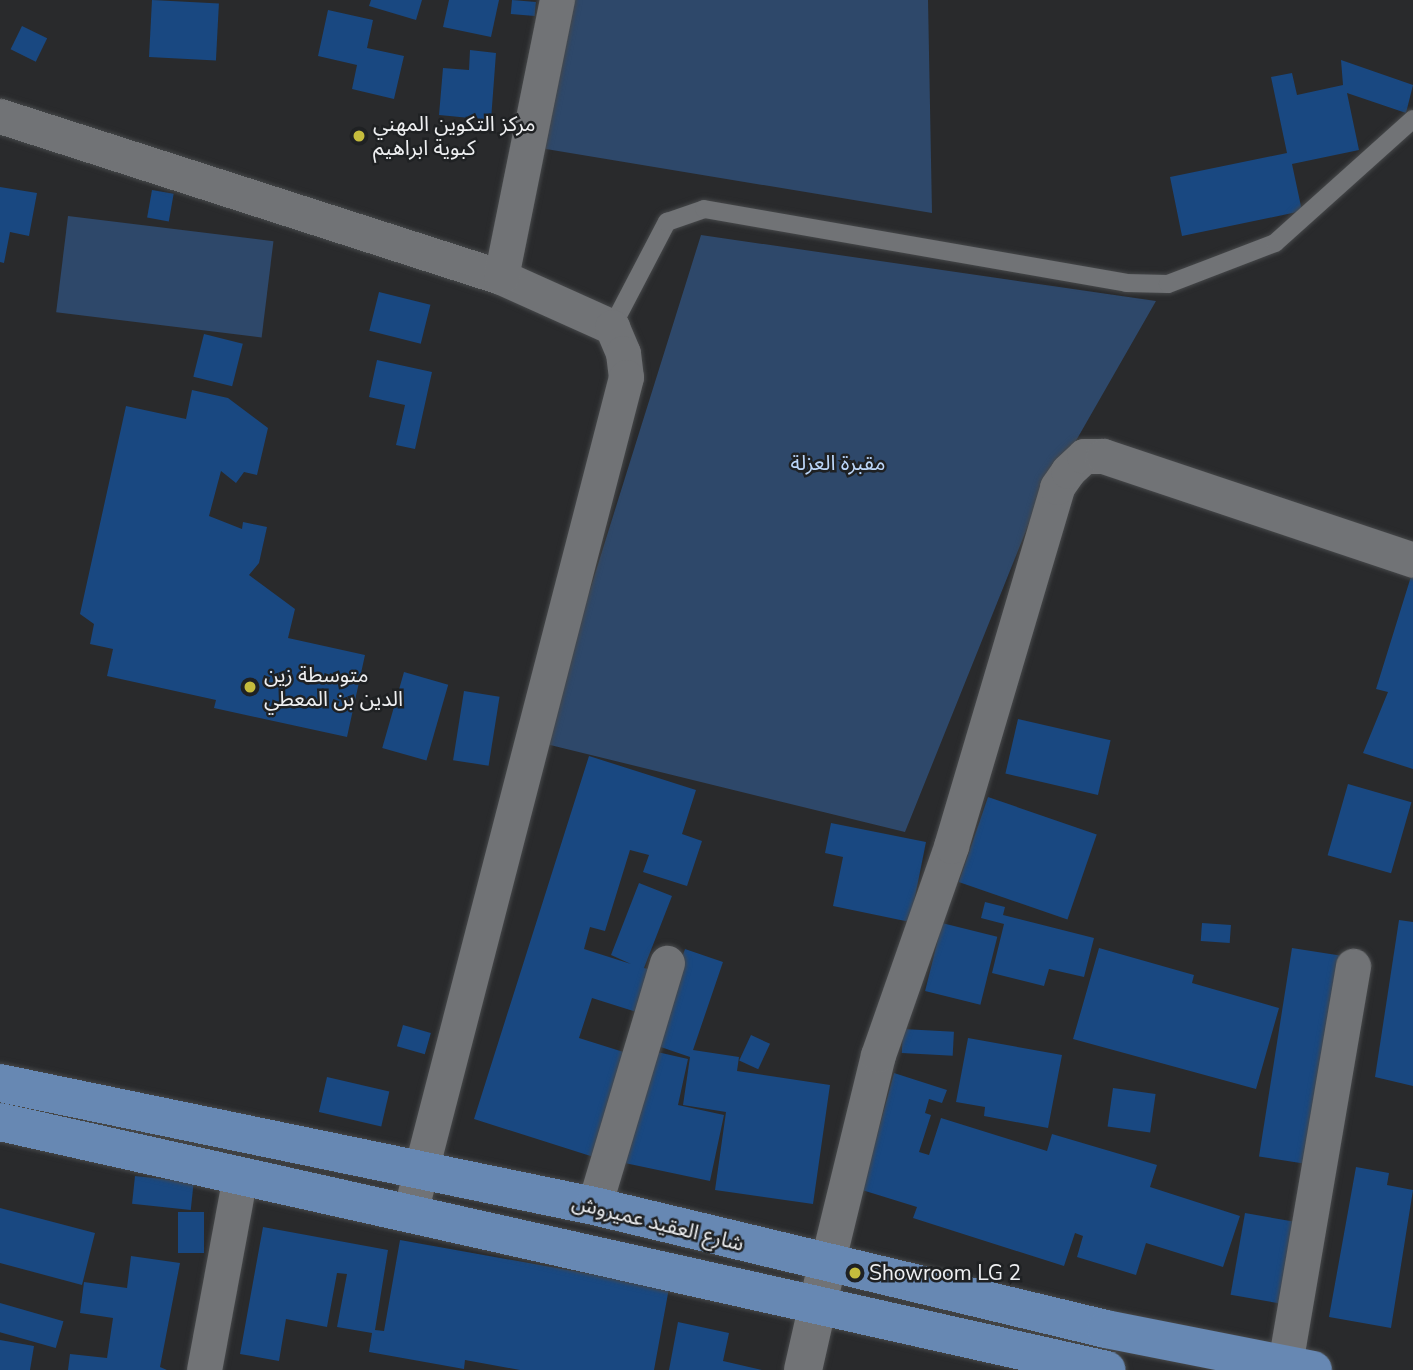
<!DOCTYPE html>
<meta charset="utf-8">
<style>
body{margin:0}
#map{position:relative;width:1413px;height:1370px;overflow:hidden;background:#292a2c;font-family:"Nunito Sans","Noto Sans Arabic",sans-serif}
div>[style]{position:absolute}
.green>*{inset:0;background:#2e486a;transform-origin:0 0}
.building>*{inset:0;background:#194881;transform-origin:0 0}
.roads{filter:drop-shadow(0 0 2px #46484a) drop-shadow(0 0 2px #46484a)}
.service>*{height:18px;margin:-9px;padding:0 9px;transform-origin:9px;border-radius:9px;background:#717376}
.minor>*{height:35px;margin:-17.5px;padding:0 17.5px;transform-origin:17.5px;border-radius:17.5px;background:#717376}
.tertiary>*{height:38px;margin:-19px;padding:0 19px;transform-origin:19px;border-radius:19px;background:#717376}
.primary>*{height:38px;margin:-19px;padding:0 19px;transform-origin:19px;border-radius:19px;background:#6788b3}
.dots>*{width:19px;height:19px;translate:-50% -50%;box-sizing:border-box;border:4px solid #1f2123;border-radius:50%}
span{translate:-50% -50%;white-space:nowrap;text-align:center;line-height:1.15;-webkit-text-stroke:5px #1f2123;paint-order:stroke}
.poi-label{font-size:21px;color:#eeeff1}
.left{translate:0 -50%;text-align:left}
.park-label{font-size:21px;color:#bcd6f8}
.street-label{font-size:21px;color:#eeeff1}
</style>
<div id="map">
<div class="green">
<div style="clip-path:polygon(568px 0,928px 0,932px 213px,534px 147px)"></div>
<div style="left:68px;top:216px;width:207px;height:97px;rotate:7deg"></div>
<div style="clip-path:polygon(701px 235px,1156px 301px,1030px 521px,905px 832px,542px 743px)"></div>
</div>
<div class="building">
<div style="left:152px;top:0;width:67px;height:57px;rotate:3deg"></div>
<div style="clip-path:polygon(371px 0,422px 0,416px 20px,369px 6px)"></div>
<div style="clip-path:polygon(449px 0,499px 0,491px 37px,443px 27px)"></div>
<div style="left:512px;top:0;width:24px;height:14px;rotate:5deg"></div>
<div style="clip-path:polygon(328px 10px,373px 20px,367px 48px,404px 56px,394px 99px,352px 89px,357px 65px,318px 56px)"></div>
<div style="left:22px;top:26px;width:28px;height:26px;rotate:26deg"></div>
<div style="clip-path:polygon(470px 50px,496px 53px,491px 120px,439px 115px,443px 68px,469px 70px)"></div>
<div style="clip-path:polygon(1341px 60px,1413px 85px,1406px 113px,1347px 93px,1359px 150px,1292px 164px,1302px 211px,1182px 236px,1170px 177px,1287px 153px,1271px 77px,1292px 73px,1297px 95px,1343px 85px)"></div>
<div style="clip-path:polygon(0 187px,37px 193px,29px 236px,10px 232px,4px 263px,0 262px)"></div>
<div style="left:152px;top:190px;width:22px;height:28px;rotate:10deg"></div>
<div style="left:379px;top:292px;width:53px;height:40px;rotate:14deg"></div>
<div style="left:204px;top:334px;width:40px;height:44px;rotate:14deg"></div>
<div style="clip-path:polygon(377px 360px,432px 372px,415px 449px,396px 445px,405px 405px,369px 397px)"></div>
<div style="clip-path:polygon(192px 390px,228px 398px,268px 428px,257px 475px,244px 472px,236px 483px,221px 471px,209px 516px,242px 529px,243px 522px,267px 527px,259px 563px,249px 575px,295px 609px,288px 638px,365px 655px,347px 737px,214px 708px,216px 700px,107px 676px,113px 649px,90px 644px,94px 624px,80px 614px,126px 406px,186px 419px)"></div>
<div style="clip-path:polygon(1413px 570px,1413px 769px,1363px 753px,1388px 692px,1376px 689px)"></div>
<div style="left:404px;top:672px;width:46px;height:79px;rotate:16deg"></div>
<div style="left:464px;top:691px;width:36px;height:70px;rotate:9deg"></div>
<div style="left:1018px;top:719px;width:95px;height:56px;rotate:13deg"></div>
<div style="clip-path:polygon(589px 756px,696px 790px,682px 834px,702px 841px,687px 886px,643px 872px,649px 855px,630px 850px,605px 931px,590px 927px,584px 949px,631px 964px,611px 955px,639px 883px,672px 896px,644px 968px,659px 972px,646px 1015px,592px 998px,579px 1038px,633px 1055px,600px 1159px,474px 1119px)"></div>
<div style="left:1348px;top:784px;width:66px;height:74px;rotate:16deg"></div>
<div style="left:988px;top:797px;width:115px;height:90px;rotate:19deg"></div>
<div style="clip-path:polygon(831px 823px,926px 842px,910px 922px,833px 906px,843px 857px,825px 853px)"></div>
<div style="clip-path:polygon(985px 902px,1005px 907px,1003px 915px,1094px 938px,1084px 977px,1049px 969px,1044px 986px,992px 973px,1004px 924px,981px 918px)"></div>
<div style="clip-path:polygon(1399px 920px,1413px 922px,1413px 1086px,1375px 1077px)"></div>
<div style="left:942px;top:923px;width:57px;height:70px;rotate:14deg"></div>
<div style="left:1202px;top:923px;width:29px;height:18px;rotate:4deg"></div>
<div style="clip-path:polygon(1099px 948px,1194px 975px,1192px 983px,1279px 1008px,1256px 1089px,1073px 1039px)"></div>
<div style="left:1292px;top:948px;width:63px;height:211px;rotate:9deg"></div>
<div style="clip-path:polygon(685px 949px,723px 962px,693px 1050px,739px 1057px,737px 1071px,830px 1085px,813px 1204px,715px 1190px,726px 1112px,683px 1105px,690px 1057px,652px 1044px)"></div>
<div style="left:403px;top:1025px;width:29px;height:22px;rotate:16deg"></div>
<div style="left:903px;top:1029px;width:51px;height:24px;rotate:3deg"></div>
<div style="left:751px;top:1035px;width:21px;height:28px;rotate:25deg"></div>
<div style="clip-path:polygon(968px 1038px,1062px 1055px,1048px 1128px,984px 1116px,985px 1107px,956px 1102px)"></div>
<div style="clip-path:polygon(644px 1049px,688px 1059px,678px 1105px,724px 1115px,710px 1181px,620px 1162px)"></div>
<div style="clip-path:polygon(894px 1073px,947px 1090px,942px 1103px,929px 1099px,925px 1113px,931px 1115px,919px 1152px,929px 1155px,941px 1118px,1047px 1151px,1052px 1134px,1157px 1165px,1150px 1187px,1240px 1216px,1223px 1267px,1146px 1243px,1136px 1275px,1077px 1257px,1083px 1236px,1075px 1233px,1064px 1266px,913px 1218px,917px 1207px,862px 1190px)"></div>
<div style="left:327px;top:1077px;width:64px;height:36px;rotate:13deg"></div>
<div style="left:1113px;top:1088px;width:43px;height:39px;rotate:8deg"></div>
<div style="clip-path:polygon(1356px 1167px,1389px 1173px,1387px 1185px,1413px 1190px,1391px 1328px,1329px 1317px)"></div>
<div style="left:135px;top:1176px;width:59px;height:28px;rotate:6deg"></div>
<div style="clip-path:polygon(0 1208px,95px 1233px,82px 1285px,0 1263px)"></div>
<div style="left:178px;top:1212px;width:26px;height:41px"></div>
<div style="left:1245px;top:1213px;width:68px;height:83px;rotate:10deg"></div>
<div style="clip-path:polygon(263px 1227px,388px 1250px,375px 1330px,384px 1331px,400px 1240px,669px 1288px,654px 1370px,520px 1370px,465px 1360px,464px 1369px,369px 1352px,372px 1333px,337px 1327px,347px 1274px,337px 1273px,327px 1327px,286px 1319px,279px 1361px,240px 1354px)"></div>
<div style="clip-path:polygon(131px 1256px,180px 1263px,160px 1367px,167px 1370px,68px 1370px,70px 1354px,107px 1358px,113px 1318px,80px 1313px,84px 1282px,127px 1288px)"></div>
<div style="left:0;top:1303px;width:66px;height:28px;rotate:16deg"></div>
<div style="clip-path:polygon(678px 1322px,729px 1333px,723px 1361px,762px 1370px,669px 1370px)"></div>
<div style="clip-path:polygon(0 1340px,34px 1346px,30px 1370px,0 1370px)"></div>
</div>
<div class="roads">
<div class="service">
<div style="left:612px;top:327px;width:119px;rotate:-62.4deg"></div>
<div style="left:667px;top:222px;width:39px;rotate:-19deg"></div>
<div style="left:704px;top:209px;width:428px;rotate:9.9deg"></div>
<div style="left:1126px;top:283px;width:42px;rotate:1.4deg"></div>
<div style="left:1168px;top:284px;width:115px;rotate:-21deg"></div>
<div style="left:1275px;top:243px;width:186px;rotate:-41.9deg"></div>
</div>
<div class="minor">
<div style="left:0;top:116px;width:526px;rotate:17.82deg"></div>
<div style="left:501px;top:277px;width:122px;rotate:24.2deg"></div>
<div style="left:612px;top:327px;width:28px;rotate:67deg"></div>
<div style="left:623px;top:353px;width:24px;rotate:83deg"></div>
<div style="left:626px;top:377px;width:862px;rotate:104.5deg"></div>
<div style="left:501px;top:277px;width:283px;rotate:-78.6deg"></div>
<div style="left:594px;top:1206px;width:254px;rotate:-73.3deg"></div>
<div style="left:827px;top:1264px;width:215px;rotate:-76.3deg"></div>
<div style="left:878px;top:1055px;width:221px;rotate:-70.7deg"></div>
<div style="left:951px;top:846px;width:374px;rotate:-73.5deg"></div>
<div style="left:1057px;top:487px;width:19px;rotate:-55deg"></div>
<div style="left:1068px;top:471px;width:22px;rotate:-43deg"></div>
<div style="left:1084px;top:456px;width:19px"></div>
<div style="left:1103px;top:456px;width:327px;rotate:18.5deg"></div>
<div style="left:1285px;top:1364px;width:404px;rotate:-80.3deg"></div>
<div style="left:204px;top:1370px;width:197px;rotate:-79.5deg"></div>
</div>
<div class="tertiary">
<div style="left:803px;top:1370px;width:109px;rotate:-77.2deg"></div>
</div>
<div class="primary">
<div style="left:0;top:1083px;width:607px;rotate:11.7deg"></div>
<div style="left:594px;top:1206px;width:527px;rotate:13.51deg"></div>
<div style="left:1106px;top:1329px;width:211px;rotate:11.2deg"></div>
<div style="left:0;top:1122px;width:1134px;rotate:12.63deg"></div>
</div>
</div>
<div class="dots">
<div style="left:359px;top:136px;background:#c5bc3d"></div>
<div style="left:250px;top:687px;background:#c5bc3d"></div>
<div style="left:855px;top:1273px;background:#c5bc3d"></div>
</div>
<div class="poi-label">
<span class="left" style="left:373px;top:136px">مركز التكوين المهني<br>كبوية ابراهيم</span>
<span class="left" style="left:264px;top:687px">متوسطة زين<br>الدين بن المعطي</span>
<span class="left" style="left:869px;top:1273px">Showroom LG 2</span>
</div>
<div class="park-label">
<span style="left:838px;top:463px">مقبرة العزلة</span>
</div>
<div class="street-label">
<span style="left:658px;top:1223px;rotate:14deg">شارع العقيد عميروش</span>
</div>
</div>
